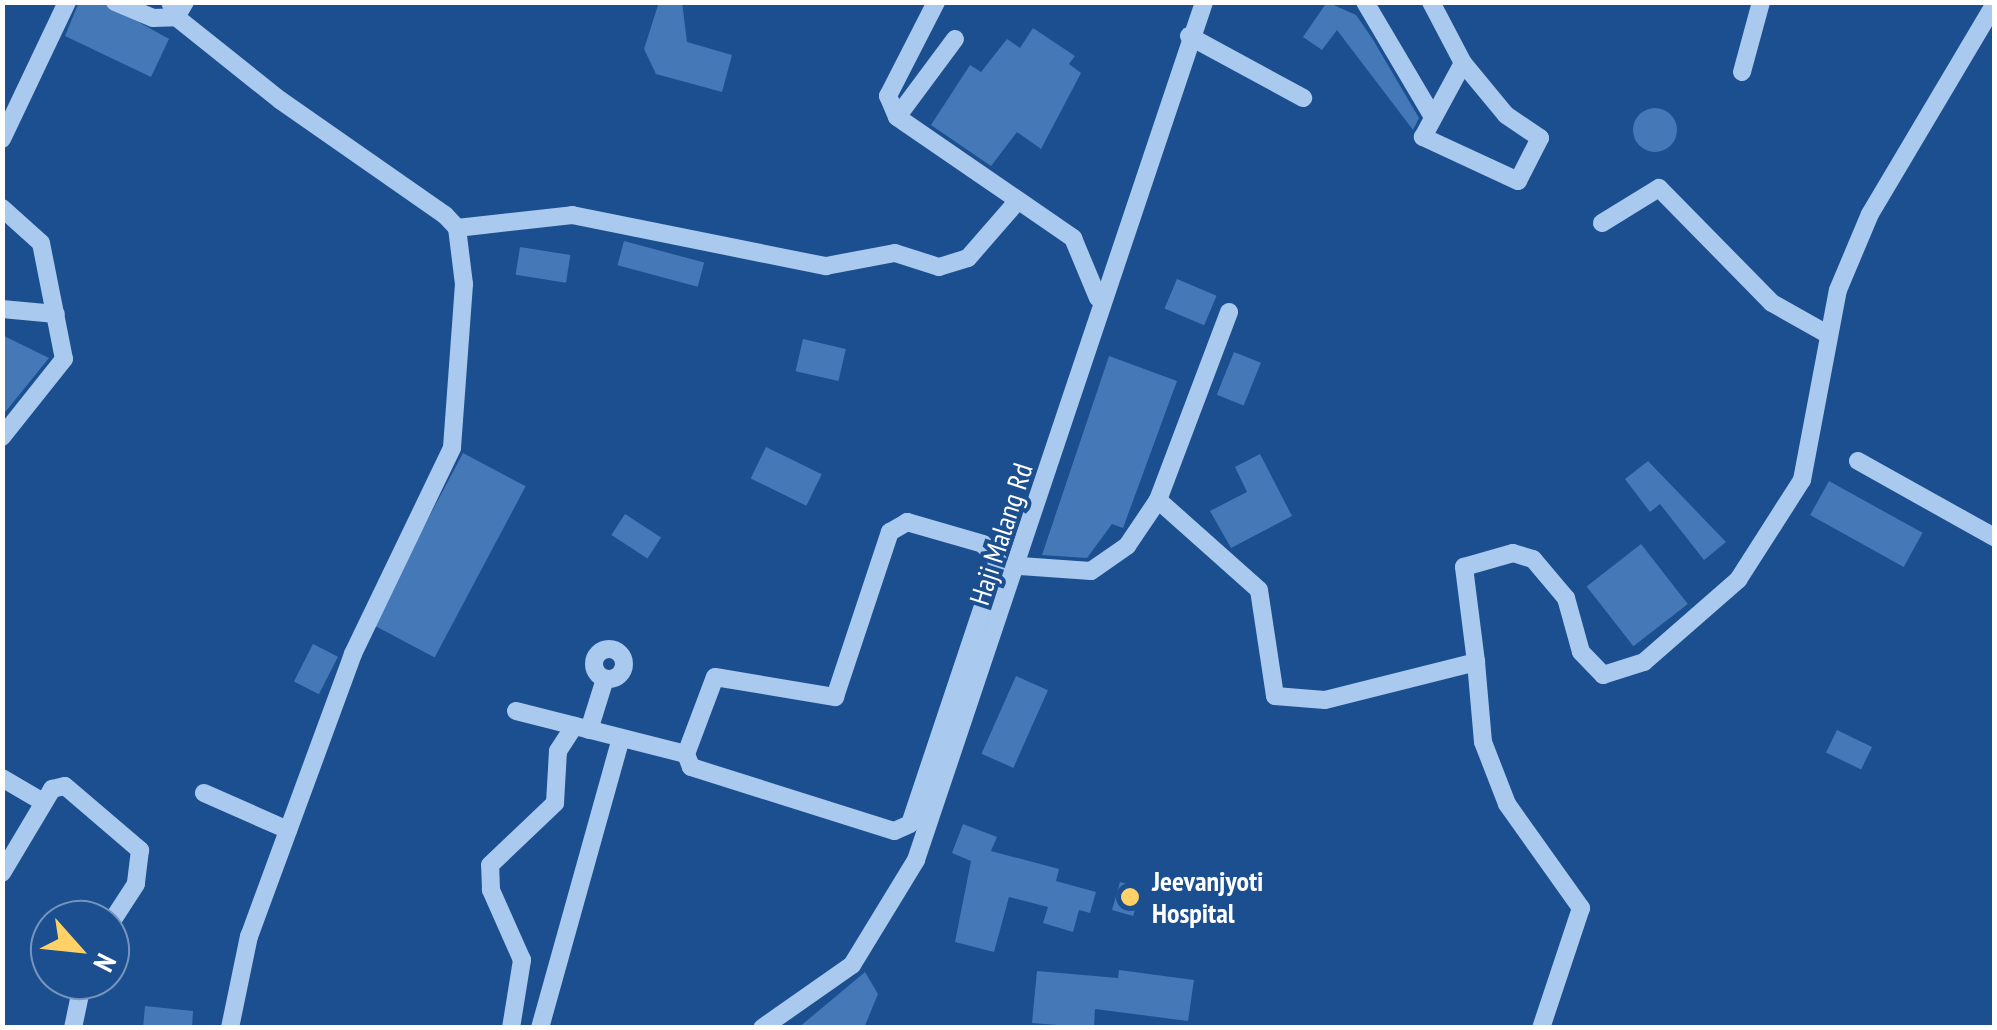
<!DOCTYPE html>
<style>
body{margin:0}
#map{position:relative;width:1997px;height:1030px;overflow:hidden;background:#1b4f8f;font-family:"PT Sans Narrow",sans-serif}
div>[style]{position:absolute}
.building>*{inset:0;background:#4478b7;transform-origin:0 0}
.round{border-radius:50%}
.minor>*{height:18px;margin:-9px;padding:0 9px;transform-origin:9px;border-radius:9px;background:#a9c9ee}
.minor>.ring{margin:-9px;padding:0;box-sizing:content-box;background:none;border:18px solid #a9c9ee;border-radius:50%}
.dots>*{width:28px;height:28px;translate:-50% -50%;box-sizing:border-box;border:5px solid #1b4f8f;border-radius:50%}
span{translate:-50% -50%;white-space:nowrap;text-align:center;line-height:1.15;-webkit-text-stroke:8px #1b4f8f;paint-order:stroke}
.street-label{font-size:28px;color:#fff}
.poi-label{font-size:28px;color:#fff;font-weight:700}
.left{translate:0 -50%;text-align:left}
.frame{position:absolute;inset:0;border:5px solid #fff;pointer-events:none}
.north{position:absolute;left:30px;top:900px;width:100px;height:100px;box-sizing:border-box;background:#1b4f8f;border:2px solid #7695bc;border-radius:50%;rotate:117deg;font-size:28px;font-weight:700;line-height:40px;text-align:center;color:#fff}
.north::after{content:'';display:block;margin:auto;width:35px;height:45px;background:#ffd166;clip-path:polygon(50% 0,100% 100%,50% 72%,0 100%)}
</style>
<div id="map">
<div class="building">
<div style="clip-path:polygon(79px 2px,103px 2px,169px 39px,151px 77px,65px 36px)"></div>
<div style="clip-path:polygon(659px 2px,682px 2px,687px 42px,732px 55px,722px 92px,656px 74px,644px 49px)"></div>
<div style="clip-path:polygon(1327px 2px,1356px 15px,1372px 38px,1419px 118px,1413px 130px,1337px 30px,1322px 50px,1303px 37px)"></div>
<div style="clip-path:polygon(1033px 28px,1075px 56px,1069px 64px,1081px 73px,1041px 149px,1017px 132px,991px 166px,931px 125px,970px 65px,981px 72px,1007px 39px,1020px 48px)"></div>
<div class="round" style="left:1633px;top:108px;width:44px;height:44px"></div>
<div style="left:624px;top:241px;width:83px;height:25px;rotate:15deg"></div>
<div style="left:520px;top:247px;width:51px;height:28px;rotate:9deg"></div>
<div style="left:1177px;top:279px;width:43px;height:32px;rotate:23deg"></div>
<div style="clip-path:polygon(2px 335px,49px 358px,2px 416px)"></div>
<div style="left:803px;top:339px;width:44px;height:33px;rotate:13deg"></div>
<div style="left:1234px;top:352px;width:29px;height:46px;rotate:22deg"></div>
<div style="clip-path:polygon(1109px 356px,1177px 381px,1123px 528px,1112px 524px,1087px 558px,1042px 555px)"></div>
<div style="left:766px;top:447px;width:62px;height:35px;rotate:26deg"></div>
<div style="left:463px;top:453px;width:71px;height:194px;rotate:28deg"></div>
<div style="clip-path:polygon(1260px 454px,1292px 516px,1231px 548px,1210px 511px,1247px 492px,1235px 467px)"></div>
<div style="clip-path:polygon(1648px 461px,1726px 542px,1704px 560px,1660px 504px,1650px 512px,1625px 479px)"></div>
<div style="left:1829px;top:481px;width:107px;height:39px;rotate:29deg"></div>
<div style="left:625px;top:514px;width:43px;height:25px;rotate:33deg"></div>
<div style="left:1641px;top:544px;width:76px;height:69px;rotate:52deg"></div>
<div style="left:313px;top:644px;width:28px;height:42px;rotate:27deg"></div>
<div style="left:1016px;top:676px;width:35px;height:85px;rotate:24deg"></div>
<div style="left:1837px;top:730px;width:39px;height:25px;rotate:26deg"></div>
<div style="clip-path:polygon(963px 824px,997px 837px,991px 851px,1059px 869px,1056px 881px,1096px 892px,1090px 913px,1079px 910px,1073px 932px,1043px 923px,1048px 907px,1009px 897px,994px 952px,955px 942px,971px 861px,952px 853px)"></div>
<div style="left:1120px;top:882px;width:22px;height:29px;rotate:16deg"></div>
<div style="clip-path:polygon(1119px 970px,1194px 980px,1188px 1021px,1095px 1009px,1094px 1028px,1032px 1023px,1037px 971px,1118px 978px)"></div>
<div style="clip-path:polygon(865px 972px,878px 994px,864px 1028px,798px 1028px)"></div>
<div style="clip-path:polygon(145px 1006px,193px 1011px,192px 1028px,143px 1028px)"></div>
</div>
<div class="minor">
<div style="left:115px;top:2px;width:41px;rotate:22.8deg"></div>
<div style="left:153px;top:18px;width:23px;rotate:-2deg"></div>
<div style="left:176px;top:17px;width:17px;rotate:-59deg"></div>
<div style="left:170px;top:2px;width:16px;rotate:68deg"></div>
<div style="left:176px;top:17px;width:133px;rotate:38.6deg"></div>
<div style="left:280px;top:100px;width:201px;rotate:34.9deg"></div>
<div style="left:445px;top:215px;width:18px;rotate:47deg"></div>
<div style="left:457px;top:228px;width:56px;rotate:82.9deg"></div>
<div style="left:464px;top:284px;width:164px;rotate:94.2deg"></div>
<div style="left:452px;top:448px;width:229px;rotate:115.7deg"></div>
<div style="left:353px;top:654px;width:301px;rotate:110.2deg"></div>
<div style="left:249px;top:936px;width:94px;rotate:101.7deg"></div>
<div style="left:1365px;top:2px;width:134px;rotate:59.4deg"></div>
<div style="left:1431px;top:2px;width:69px;rotate:62.3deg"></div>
<div style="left:1463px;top:63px;width:67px;rotate:50.4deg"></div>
<div style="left:1506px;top:115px;width:41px;rotate:34.1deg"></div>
<div style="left:1540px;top:138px;width:48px;rotate:117.1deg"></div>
<div style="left:1518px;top:181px;width:105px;rotate:-155.1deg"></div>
<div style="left:1423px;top:137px;width:84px;rotate:-61.6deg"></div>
<div style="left:1189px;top:36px;width:130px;rotate:28.5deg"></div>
<div style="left:955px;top:39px;width:97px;rotate:126.6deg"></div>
<div style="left:897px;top:117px;width:214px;rotate:34.5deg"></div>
<div style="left:1073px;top:238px;width:65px;rotate:67.4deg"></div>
<div style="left:1742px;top:72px;width:73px;rotate:-74.8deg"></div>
<div style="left:897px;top:117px;width:23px;rotate:-113deg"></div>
<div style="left:888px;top:96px;width:106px;rotate:-62.9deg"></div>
<div style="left:2px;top:139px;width:152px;rotate:-64.6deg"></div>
<div style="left:2px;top:208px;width:52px;rotate:41.9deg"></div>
<div style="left:41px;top:243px;width:118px;rotate:78.8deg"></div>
<div style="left:64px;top:359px;width:100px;rotate:128.5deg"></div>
<div style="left:1602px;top:223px;width:67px;rotate:-31.6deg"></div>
<div style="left:1659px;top:188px;width:161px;rotate:45.5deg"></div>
<div style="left:1772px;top:303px;width:63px;rotate:29.4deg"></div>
<div style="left:457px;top:228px;width:116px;rotate:-6.4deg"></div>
<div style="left:572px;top:215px;width:259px;rotate:11.4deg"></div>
<div style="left:826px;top:266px;width:70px;rotate:-10.7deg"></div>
<div style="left:895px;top:253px;width:46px;rotate:17.7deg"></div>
<div style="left:939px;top:267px;width:30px;rotate:-17deg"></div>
<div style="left:968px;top:258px;width:70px;rotate:-49deg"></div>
<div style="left:2px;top:309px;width:54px;rotate:5.3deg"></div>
<div style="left:1858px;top:461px;width:156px;rotate:29.2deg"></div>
<div style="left:1158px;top:500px;width:201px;rotate:-69.3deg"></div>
<div style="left:907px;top:522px;width:79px;rotate:16.1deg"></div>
<div style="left:983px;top:544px;width:23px;rotate:49deg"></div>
<div style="left:998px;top:561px;width:277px;rotate:108.5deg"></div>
<div style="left:910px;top:824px;width:17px;rotate:156deg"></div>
<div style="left:894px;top:831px;width:213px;rotate:-162.5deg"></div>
<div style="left:691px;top:767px;width:14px;rotate:-111deg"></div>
<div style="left:686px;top:754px;width:82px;rotate:-69.4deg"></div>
<div style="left:715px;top:677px;width:122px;rotate:9.5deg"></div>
<div style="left:835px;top:697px;width:174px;rotate:-71.6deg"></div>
<div style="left:890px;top:532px;width:20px;rotate:-30deg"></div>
<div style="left:1020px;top:566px;width:71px;rotate:4deg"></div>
<div style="left:1091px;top:571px;width:44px;rotate:-34.8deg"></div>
<div style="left:1127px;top:546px;width:55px;rotate:-56deg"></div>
<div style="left:1158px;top:500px;width:135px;rotate:41.7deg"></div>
<div style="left:1259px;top:590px;width:107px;rotate:81.4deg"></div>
<div style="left:1275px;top:696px;width:50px;rotate:4.6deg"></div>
<div style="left:1325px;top:700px;width:156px;rotate:-14.1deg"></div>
<div style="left:1476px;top:662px;width:80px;rotate:85deg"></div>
<div style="left:1483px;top:742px;width:66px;rotate:68.8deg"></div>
<div style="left:1507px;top:804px;width:128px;rotate:54.6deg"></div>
<div style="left:1581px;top:908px;width:126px;rotate:108.4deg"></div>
<div class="ring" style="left:594px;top:649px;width:12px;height:12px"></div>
<div style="left:1476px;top:662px;width:96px;rotate:-97.2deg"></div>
<div style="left:1464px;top:567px;width:51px;rotate:-15.9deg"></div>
<div style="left:1513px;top:553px;width:21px;rotate:17deg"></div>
<div style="left:1533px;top:559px;width:51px;rotate:49.8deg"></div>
<div style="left:1566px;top:598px;width:56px;rotate:74.5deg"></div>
<div style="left:1581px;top:652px;width:32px;rotate:46deg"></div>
<div style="left:1603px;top:675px;width:43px;rotate:-17.6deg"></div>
<div style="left:1644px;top:662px;width:125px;rotate:-41.1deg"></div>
<div style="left:1738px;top:580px;width:119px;rotate:-57.4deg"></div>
<div style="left:1802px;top:480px;width:193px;rotate:-79.3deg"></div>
<div style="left:1838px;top:290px;width:82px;rotate:-67.2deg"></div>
<div style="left:1870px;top:214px;width:243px;rotate:-59.3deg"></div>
<div style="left:516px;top:711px;width:175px;rotate:14.2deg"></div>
<div style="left:589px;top:730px;width:53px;rotate:-72.6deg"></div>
<div style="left:2px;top:778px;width:48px;rotate:30.3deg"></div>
<div style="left:204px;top:793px;width:92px;rotate:23.8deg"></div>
<div style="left:2px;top:873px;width:98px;rotate:-59.2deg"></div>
<div style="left:52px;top:789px;width:13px;rotate:-13deg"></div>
<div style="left:65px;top:786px;width:99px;rotate:40.5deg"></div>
<div style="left:140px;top:850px;width:34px;rotate:97deg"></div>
<div style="left:136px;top:884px;width:48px;rotate:123deg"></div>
<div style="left:73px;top:1028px;width:49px;rotate:-78.2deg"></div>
<div style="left:511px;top:1028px;width:69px;rotate:-80.8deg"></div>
<div style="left:522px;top:960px;width:77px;rotate:-113.9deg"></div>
<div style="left:491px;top:890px;width:25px;rotate:-92deg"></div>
<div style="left:490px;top:865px;width:90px;rotate:-43.6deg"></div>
<div style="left:555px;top:803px;width:52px;rotate:-86.7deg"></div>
<div style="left:558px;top:751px;width:30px;rotate:-57deg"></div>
<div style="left:540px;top:1028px;width:301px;rotate:-74.4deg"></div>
<div style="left:762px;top:1028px;width:110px;rotate:-35deg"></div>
<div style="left:852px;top:965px;width:123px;rotate:-58.6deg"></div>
<div style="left:916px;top:860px;width:905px;rotate:-71.44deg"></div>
</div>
<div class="dots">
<div style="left:1130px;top:897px;background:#ffd166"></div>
</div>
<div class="street-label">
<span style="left:1001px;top:534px;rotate:-72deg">Haji Malang Rd</span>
</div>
<div class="poi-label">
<span class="left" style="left:1152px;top:897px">Jeevanjyoti<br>Hospital</span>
</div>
<div class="frame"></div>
<div class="north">N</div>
</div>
